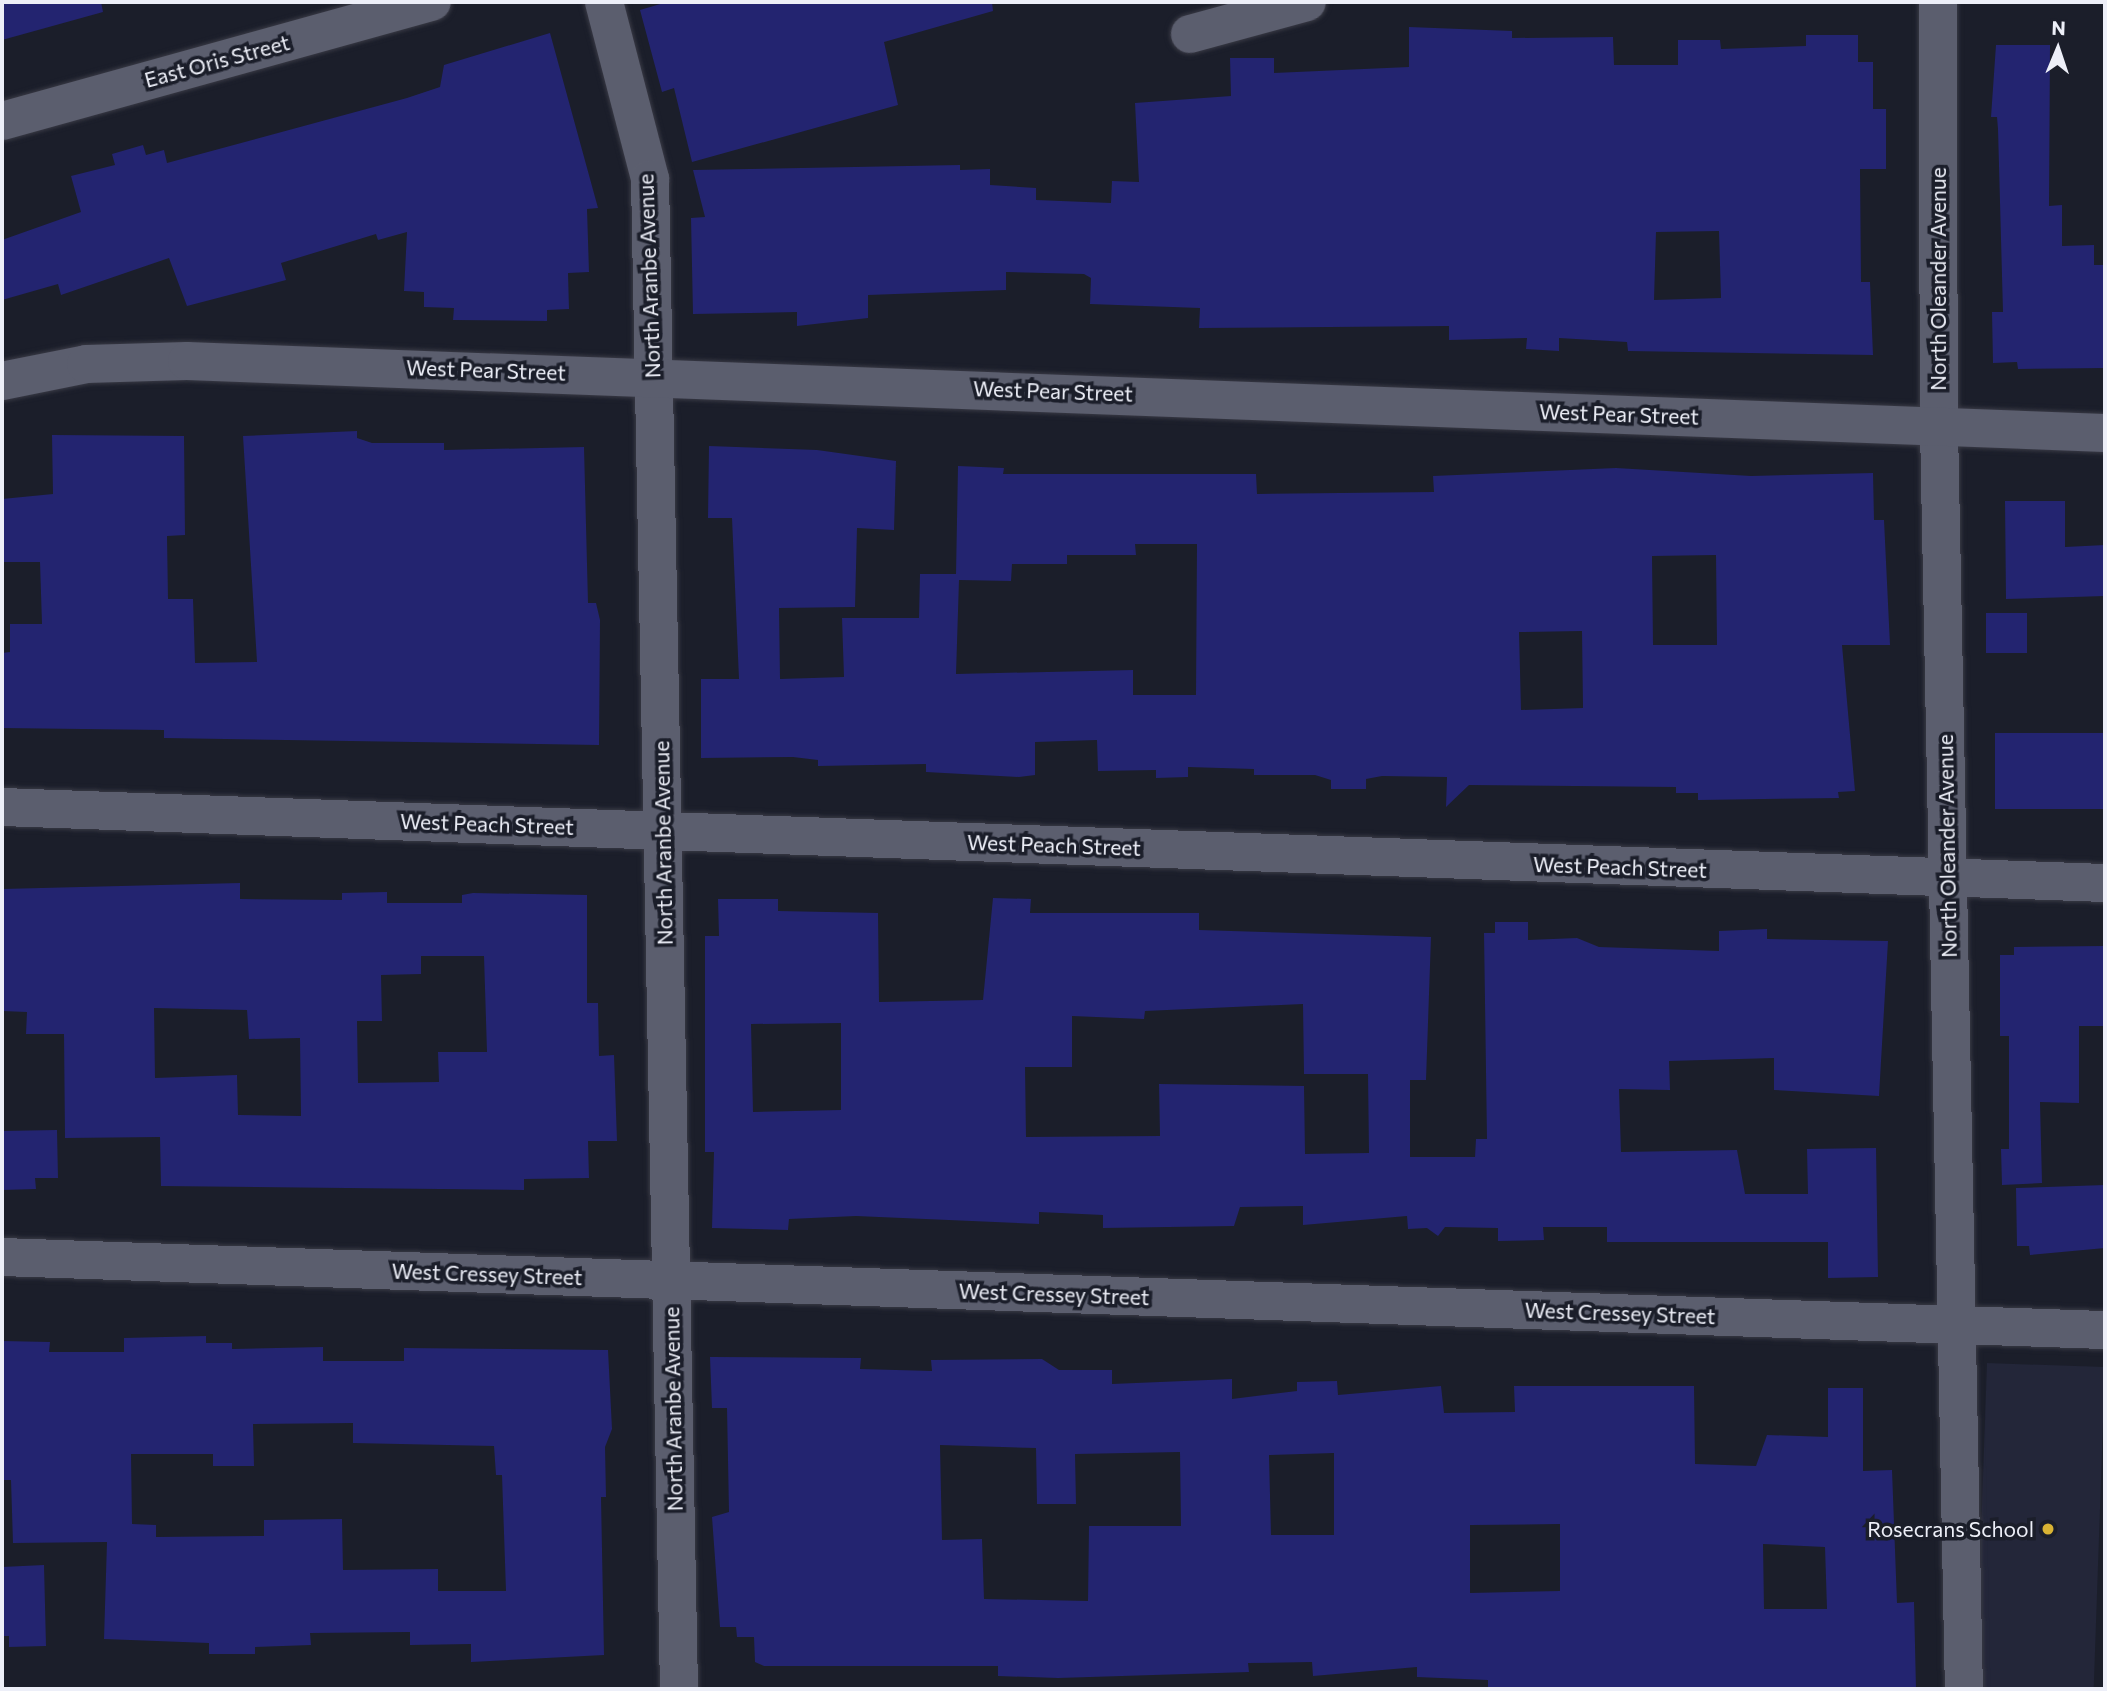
<!DOCTYPE html>
<style>
body{margin:0}
#map{position:relative;width:2107px;height:1691px;overflow:hidden;background:#1b1e2a;font-family:Commissioner,sans-serif}
div>[style]{position:absolute}
.built>*{inset:0;background:#232639;transform-origin:0 0}
.building>*{inset:0;background:#232470;transform-origin:0 0}
.roads{filter:drop-shadow(0 0 2px #393a45) drop-shadow(0 0 2px #393a45)}
.minor>*{height:38px;margin:-19px;padding:0 19px;transform-origin:19px;border-radius:19px;background:#5b5e6e}
.dots>*{width:19px;height:19px;translate:-50% -50%;box-sizing:border-box;border:4px solid #1b1e2a;border-radius:50%}
span{translate:-50% -50%;white-space:nowrap;text-align:center;line-height:1.15;-webkit-text-stroke:7px #1b1e2a;paint-order:stroke}
.street-label{font-size:21px;color:#edeff8}
.poi-label{font-size:21px;color:#edeff8}
.right{translate:-100% -50%;text-align:right}
.frame{position:absolute;inset:0;border:4px solid #edeff8;pointer-events:none}
.north{position:absolute;left:2023px;top:14px;width:70px;height:70px;-webkit-text-stroke:5px #1b1e2a;paint-order:stroke;rotate:2deg;font-size:19px;font-weight:700;line-height:28px;text-align:center;color:#edeff8}
.north::after{content:'';display:block;margin:auto;width:24px;height:32px;background:#edeff8;clip-path:polygon(50% 0,100% 100%,50% 72%,0 100%)}
</style>
<div id="map">
<div class="built">
<div style="left:1987px;top:1363px;width:118px;height:326px;rotate:2deg"></div>
</div>
<div class="building">
<div style="clip-path:polygon(2px 2px,101px 2px,103px 12px,2px 40px)"></div>
<div style="clip-path:polygon(667px 2px,992px 2px,993px 11px,884px 42px,898px 105px,692px 162px,674px 88px,662px 92px,640px 10px)"></div>
<div style="clip-path:polygon(evenodd,1409px 27px,1512px 31px,1512px 38px,1613px 37px,1614px 65px,1678px 65px,1678px 40px,1720px 40px,1721px 49px,1806px 46px,1806px 35px,1858px 35px,1858px 62px,1873px 62px,1873px 109px,1886px 109px,1886px 169px,1860px 169px,1861px 282px,1870px 282px,1873px 355px,1628px 351px,1627px 342px,1559px 338px,1559px 351px,1526px 349px,1527px 338px,1449px 340px,1449px 326px,1199px 328px,1200px 308px,1090px 304px,1091px 278px,1084px 274px,1006px 272px,1006px 290px,868px 295px,868px 318px,797px 326px,797px 312px,693px 314px,691px 218px,705px 217px,693px 170px,960px 165px,960px 170px,990px 169px,990px 185px,1036px 188px,1036px 200px,1111px 203px,1112px 181px,1139px 182px,1135px 103px,1231px 96px,1230px 58px,1274px 58px,1274px 73px,1409px 67px,1409px 27px,1719px 231px,1721px 298px,1654px 300px,1656px 232px,1719px 231px)"></div>
<div style="clip-path:polygon(550px 33px,598px 208px,587px 209px,589px 272px,568px 273px,569px 309px,547px 310px,547px 321px,453px 320px,454px 308px,424px 307px,424px 292px,404px 291px,407px 232px,378px 240px,376px 234px,281px 263px,286px 280px,187px 306px,169px 258px,61px 295px,58px 284px,2px 300px,2px 240px,81px 212px,71px 176px,115px 165px,112px 154px,143px 145px,146px 155px,164px 150px,167px 163px,407px 98px,440px 87px,444px 65px)"></div>
<div style="clip-path:polygon(1996px 45px,2050px 45px,2049px 206px,2062px 205px,2062px 246px,2094px 245px,2094px 265px,2105px 265px,2105px 368px,2018px 369px,2017px 362px,1993px 363px,1992px 312px,2003px 312px,1998px 129px,1997px 117px,1991px 117px)"></div>
<div style="clip-path:polygon(357px 431px,357px 438px,372px 443px,444px 443px,444px 450px,584px 447px,588px 603px,596px 603px,600px 620px,599px 745px,164px 738px,164px 730px,2px 728px,2px 653px,10px 652px,10px 624px,42px 624px,40px 562px,2px 562px,2px 499px,53px 494px,52px 435px,184px 436px,185px 535px,167px 536px,168px 599px,193px 599px,195px 663px,257px 662px,243px 436px)"></div>
<div style="clip-path:polygon(evenodd,709px 446px,817px 450px,896px 461px,894px 530px,857px 528px,855px 607px,779px 608px,780px 679px,844px 677px,842px 618px,919px 618px,920px 574px,956px 574px,958px 466px,1004px 468px,1003px 474px,1256px 474px,1257px 494px,1434px 492px,1433px 476px,1616px 468px,1751px 476px,1873px 473px,1874px 520px,1884px 520px,1890px 645px,1842px 645px,1855px 791px,1838px 792px,1839px 798px,1698px 800px,1698px 793px,1676px 793px,1676px 787px,1469px 785px,1446px 807px,1447px 777px,1382px 776px,1366px 779px,1366px 789px,1331px 789px,1331px 780px,1315px 775px,1254px 775px,1254px 769px,1188px 767px,1188px 777px,1156px 778px,1156px 770px,1098px 771px,1097px 740px,1035px 742px,1035px 775px,1019px 777px,926px 772px,926px 764px,818px 766px,818px 760px,793px 757px,701px 758px,701px 679px,739px 679px,732px 518px,708px 518px,709px 446px,1135px 544px,1197px 544px,1196px 695px,1133px 695px,1133px 670px,956px 674px,959px 580px,1011px 581px,1012px 564px,1067px 564px,1067px 555px,1136px 555px,1135px 544px,709px 446px,1716px 555px,1717px 645px,1653px 645px,1652px 556px,1716px 555px,709px 446px,1582px 631px,1583px 708px,1521px 710px,1519px 632px,1582px 631px)"></div>
<div style="clip-path:polygon(2005px 501px,2065px 501px,2065px 547px,2105px 545px,2105px 596px,2006px 599px)"></div>
<div style="left:1986px;top:613px;width:41px;height:40px"></div>
<div style="left:2105px;top:733px;width:76px;height:110px;rotate:90deg"></div>
<div style="clip-path:polygon(evenodd,240px 883px,240px 899px,342px 900px,342px 893px,387px 892px,387px 903px,462px 903px,462px 895px,473px 893px,587px 895px,587px 1003px,598px 1003px,599px 1056px,614px 1055px,617px 1141px,588px 1141px,589px 1178px,524px 1179px,524px 1190px,161px 1186px,160px 1137px,65px 1138px,64px 1034px,26px 1034px,27px 1012px,2px 1011px,2px 889px,240px 883px,421px 956px,484px 956px,487px 1052px,438px 1052px,439px 1082px,358px 1083px,357px 1021px,382px 1021px,381px 975px,421px 974px,421px 956px,240px 883px,154px 1008px,247px 1010px,249px 1039px,300px 1038px,301px 1116px,238px 1115px,237px 1075px,155px 1078px,154px 1008px)"></div>
<div style="clip-path:polygon(evenodd,993px 898px,1031px 899px,1030px 913px,1199px 913px,1199px 930px,1431px 937px,1426px 1080px,1410px 1080px,1410px 1157px,1475px 1157px,1476px 1139px,1487px 1139px,1484px 933px,1495px 933px,1495px 922px,1528px 922px,1528px 940px,1577px 938px,1599px 947px,1719px 951px,1719px 931px,1767px 929px,1767px 939px,1888px 941px,1879px 1096px,1774px 1090px,1774px 1058px,1669px 1061px,1670px 1090px,1619px 1089px,1621px 1152px,1737px 1150px,1745px 1194px,1808px 1194px,1807px 1149px,1876px 1148px,1878px 1277px,1828px 1278px,1828px 1242px,1607px 1242px,1607px 1227px,1543px 1227px,1544px 1240px,1498px 1241px,1498px 1228px,1445px 1227px,1438px 1236px,1427px 1228px,1408px 1229px,1407px 1216px,1303px 1225px,1303px 1206px,1240px 1207px,1234px 1226px,1103px 1228px,1103px 1215px,1039px 1212px,1039px 1224px,856px 1216px,789px 1219px,788px 1230px,712px 1228px,714px 1152px,705px 1152px,705px 936px,719px 936px,718px 899px,778px 899px,778px 911px,878px 913px,879px 1002px,983px 1000px,993px 898px,1303px 1004px,1304px 1074px,1368px 1074px,1369px 1153px,1305px 1154px,1304px 1086px,1159px 1084px,1160px 1136px,1026px 1137px,1025px 1067px,1072px 1067px,1072px 1016px,1144px 1019px,1145px 1011px,1303px 1004px,993px 898px,841px 1023px,841px 1110px,753px 1112px,751px 1024px,841px 1023px)"></div>
<div style="clip-path:polygon(2105px 946px,2105px 1026px,2079px 1026px,2079px 1103px,2040px 1102px,2042px 1183px,2002px 1185px,2001px 1149px,2009px 1149px,2009px 1036px,2000px 1036px,2000px 955px,2014px 955px,2014px 947px)"></div>
<div style="clip-path:polygon(57px 1130px,58px 1178px,35px 1178px,36px 1189px,2px 1190px,2px 1131px)"></div>
<div style="clip-path:polygon(2105px 1185px,2105px 1248px,2030px 1255px,2029px 1246px,2017px 1246px,2016px 1188px)"></div>
<div style="clip-path:polygon(evenodd,206px 1336px,206px 1343px,232px 1343px,232px 1349px,323px 1347px,323px 1361px,404px 1361px,404px 1348px,608px 1350px,612px 1429px,605px 1447px,606px 1497px,601px 1497px,604px 1655px,471px 1662px,471px 1644px,410px 1645px,410px 1632px,310px 1633px,311px 1645px,255px 1647px,255px 1654px,209px 1654px,209px 1643px,104px 1639px,107px 1542px,13px 1543px,11px 1480px,2px 1480px,2px 1341px,50px 1342px,49px 1352px,124px 1352px,124px 1338px,206px 1336px,353px 1423px,353px 1443px,494px 1446px,496px 1475px,502px 1475px,506px 1591px,438px 1591px,438px 1569px,343px 1570px,342px 1519px,264px 1520px,264px 1536px,156px 1537px,156px 1525px,132px 1524px,131px 1454px,213px 1454px,213px 1466px,254px 1466px,253px 1424px,353px 1423px)"></div>
<div style="clip-path:polygon(evenodd,710px 1357px,861px 1358px,860px 1369px,932px 1371px,931px 1360px,1042px 1359px,1059px 1370px,1112px 1370px,1112px 1384px,1232px 1379px,1232px 1399px,1297px 1391px,1297px 1382px,1337px 1381px,1338px 1395px,1441px 1386px,1444px 1413px,1515px 1412px,1514px 1386px,1694px 1386px,1695px 1464px,1756px 1466px,1767px 1435px,1828px 1437px,1828px 1388px,1863px 1388px,1863px 1471px,1892px 1470px,1897px 1603px,1914px 1602px,1916px 1689px,1488px 1688px,1488px 1680px,1417px 1677px,1417px 1667px,1313px 1676px,1312px 1662px,1248px 1663px,1249px 1672px,1058px 1678px,998px 1676px,998px 1666px,764px 1666px,755px 1662px,754px 1637px,737px 1637px,736px 1627px,720px 1627px,712px 1517px,729px 1512px,727px 1408px,712px 1408px,710px 1357px,940px 1445px,1036px 1448px,1037px 1504px,1076px 1504px,1075px 1454px,1180px 1452px,1181px 1526px,1089px 1526px,1088px 1601px,984px 1599px,982px 1539px,942px 1540px,940px 1445px,710px 1357px,1334px 1453px,1334px 1535px,1271px 1535px,1269px 1455px,1334px 1453px,710px 1357px,1560px 1524px,1560px 1591px,1470px 1593px,1470px 1525px,1560px 1524px,710px 1357px,1763px 1544px,1825px 1547px,1827px 1609px,1764px 1609px,1763px 1544px)"></div>
<div style="clip-path:polygon(44px 1565px,46px 1646px,9px 1647px,9px 1636px,2px 1636px,2px 1567px)"></div>
</div>
<div class="roads">
<div class="minor">
<div style="left:604px;top:2px;width:183px;rotate:75.4deg"></div>
<div style="left:650px;top:179px;width:1510px;rotate:88.9deg"></div>
<div style="left:1938px;top:2px;width:425px;rotate:89.9deg"></div>
<div style="left:1939px;top:427px;width:1262px;rotate:88.87deg"></div>
<div style="left:1190px;top:34px;width:121px;rotate:-15.3deg"></div>
<div style="left:2px;top:121px;width:446px;rotate:-15.5deg"></div>
<div style="left:2px;top:381px;width:86px;rotate:-11.4deg"></div>
<div style="left:86px;top:364px;width:101px;rotate:-1.7deg"></div>
<div style="left:187px;top:361px;width:1919px;rotate:2.15deg"></div>
<div style="left:2px;top:807px;width:2104px;rotate:2.07deg"></div>
<div style="left:2px;top:1257px;width:2104px;rotate:1.99deg"></div>
</div>
</div>
<div class="dots">
<div style="left:2048px;top:1529px;background:#d9b334"></div>
</div>
<div class="street-label">
<span style="left:217px;top:61px;rotate:-15deg">East Oris Street</span>
<span style="left:649px;top:276px;rotate:-92deg">North Aranbe Avenue</span>
<span style="left:1938px;top:279px;rotate:-90deg">North Oleander Avenue</span>
<span style="left:486px;top:370px;rotate:2deg">West Pear Street</span>
<span style="left:1053px;top:391px;rotate:2deg">West Pear Street</span>
<span style="left:1619px;top:414px;rotate:2deg">West Pear Street</span>
<span style="left:487px;top:824px;rotate:2deg">West Peach Street</span>
<span style="left:663px;top:843px;rotate:-91deg">North Aranbe Avenue</span>
<span style="left:1054px;top:845px;rotate:2deg">West Peach Street</span>
<span style="left:1947px;top:846px;rotate:-91deg">North Oleander Avenue</span>
<span style="left:1620px;top:867px;rotate:2deg">West Peach Street</span>
<span style="left:487px;top:1274px;rotate:2deg">West Cressey Street</span>
<span style="left:1054px;top:1294px;rotate:2deg">West Cressey Street</span>
<span style="left:1620px;top:1313px;rotate:2deg">West Cressey Street</span>
<span style="left:673px;top:1409px;rotate:-91deg">North Aranbe Avenue</span>
</div>
<div class="poi-label">
<span class="right" style="left:2034px;top:1529px">Rosecrans School</span>
</div>
<div class="frame"></div>
<div class="north">N</div>
</div>
